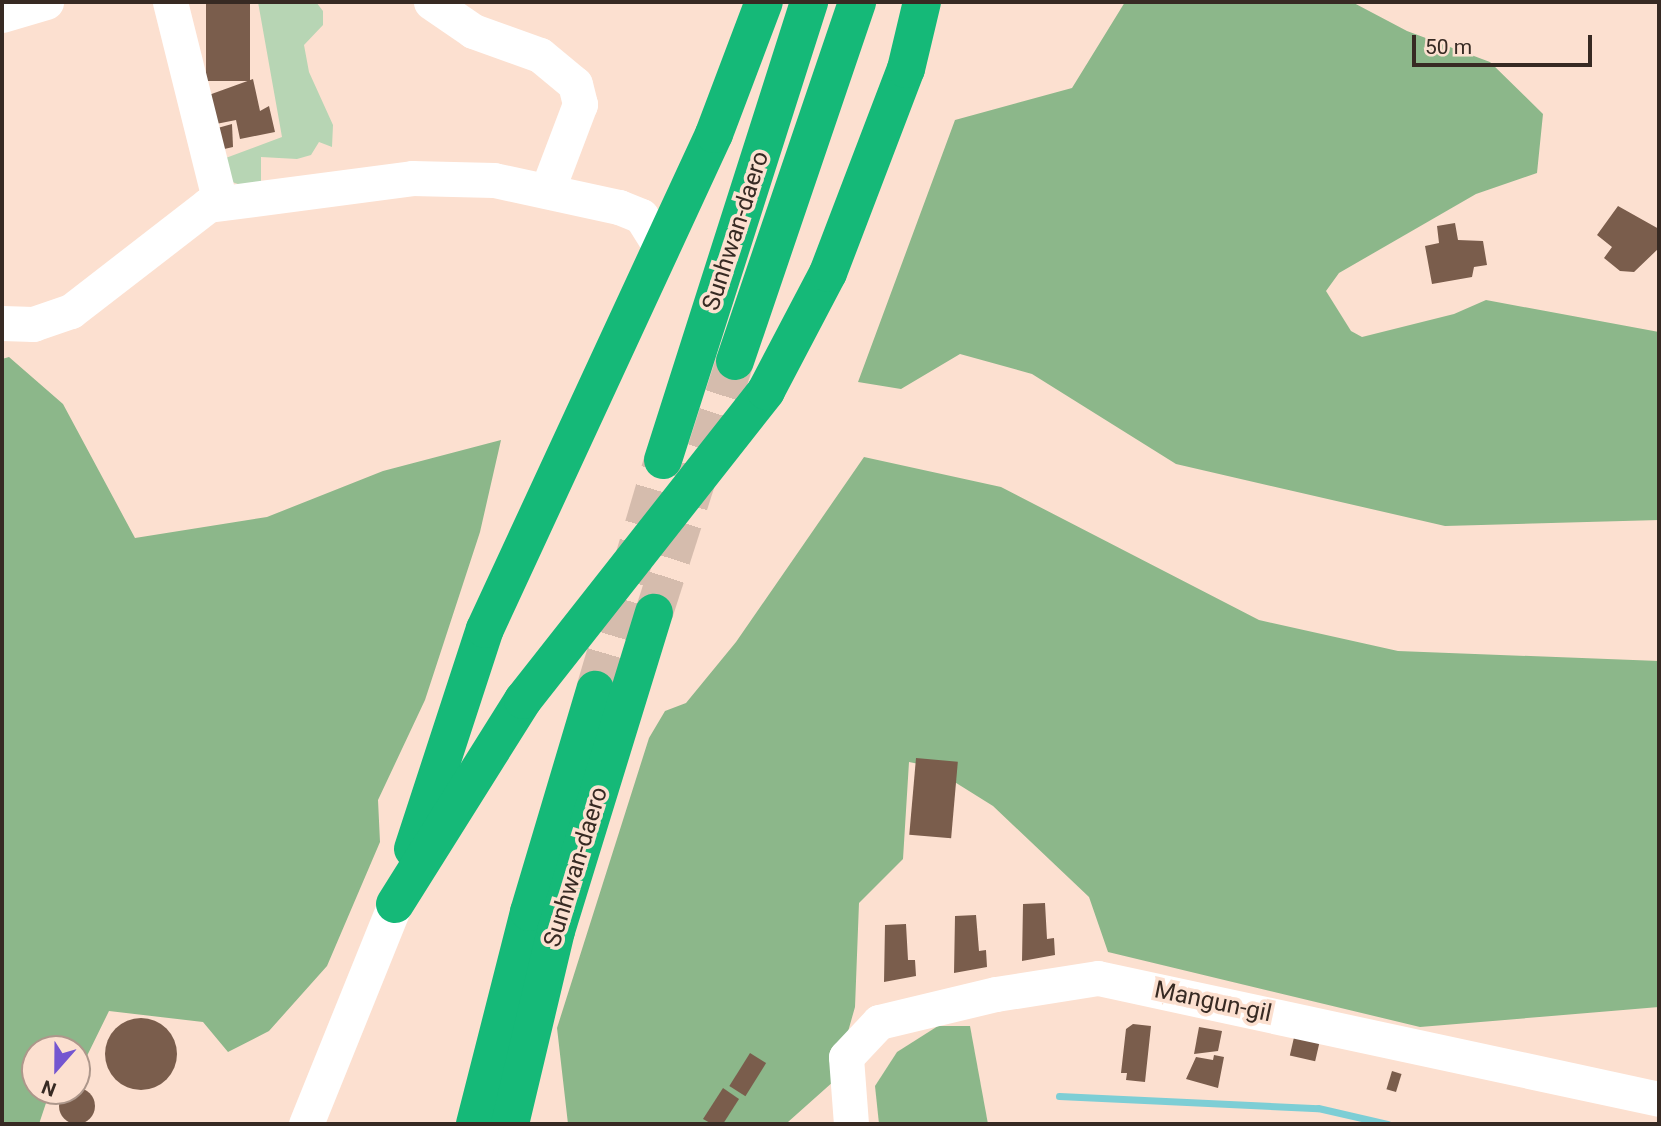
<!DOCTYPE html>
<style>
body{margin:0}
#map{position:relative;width:1661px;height:1126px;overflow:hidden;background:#fce0d0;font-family:Roboto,sans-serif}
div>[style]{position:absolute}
.green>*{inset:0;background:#b7d5b4}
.forest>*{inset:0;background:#8cb78a}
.stream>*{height:7px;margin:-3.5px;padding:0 3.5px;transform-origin:3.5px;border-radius:3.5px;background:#7dced5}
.building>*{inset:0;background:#7a5d4c;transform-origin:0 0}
.round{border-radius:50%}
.highway-tunnel>*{height:38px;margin-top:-19px;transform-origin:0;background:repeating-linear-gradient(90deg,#d5bcad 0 38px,transparent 0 57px)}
.minor>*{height:35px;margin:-17.5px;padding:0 17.5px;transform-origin:17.5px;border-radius:17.5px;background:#fff}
.highway>*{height:38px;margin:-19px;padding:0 19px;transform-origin:19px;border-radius:19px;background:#15b978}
span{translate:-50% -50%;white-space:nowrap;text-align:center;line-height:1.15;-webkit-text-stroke:7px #fce0d0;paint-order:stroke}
.street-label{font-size:24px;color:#372a23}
.frame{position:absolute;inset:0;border:4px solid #372a23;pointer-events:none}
.north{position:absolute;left:21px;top:1035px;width:70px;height:70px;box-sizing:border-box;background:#fce0d0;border:2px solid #ad978b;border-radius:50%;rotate:201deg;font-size:19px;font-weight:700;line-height:28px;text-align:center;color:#372a23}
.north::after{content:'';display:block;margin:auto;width:24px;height:32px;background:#7456d0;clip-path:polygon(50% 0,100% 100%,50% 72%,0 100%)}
.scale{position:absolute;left:1412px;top:35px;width:180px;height:32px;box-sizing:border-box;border:4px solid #372a23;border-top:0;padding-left:9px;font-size:21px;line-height:24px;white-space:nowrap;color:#372a23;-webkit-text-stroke:5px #fce0d0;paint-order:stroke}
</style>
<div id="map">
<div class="green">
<div style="clip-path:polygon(258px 2px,316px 2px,323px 11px,323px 25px,304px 45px,309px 72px,333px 125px,332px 147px,319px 142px,311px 155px,297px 159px,261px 157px,261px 181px,247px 187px,232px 182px,223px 159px,282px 137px)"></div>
</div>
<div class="forest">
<div style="clip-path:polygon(1125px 2px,1352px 2px,1407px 31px,1490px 62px,1543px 114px,1537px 173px,1476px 194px,1339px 273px,1326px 291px,1351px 331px,1362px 337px,1454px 314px,1486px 300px,1659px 332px,1659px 520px,1445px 526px,1176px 464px,1032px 374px,960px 354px,901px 389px,858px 382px,955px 120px,1072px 88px)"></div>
<div style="clip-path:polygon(9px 357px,63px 404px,135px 538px,267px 517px,383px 471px,501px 440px,480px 532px,425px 700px,378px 800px,380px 842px,327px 966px,269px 1031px,228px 1052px,203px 1022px,109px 1011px,85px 1060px,77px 1061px,77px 1049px,35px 1049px,35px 1091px,50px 1091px,39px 1124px,2px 1124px,2px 359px)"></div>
<div style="clip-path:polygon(864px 457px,1001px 487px,1259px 620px,1398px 651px,1659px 661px,1659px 1007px,1420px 1027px,1108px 952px,1089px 897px,993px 806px,929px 766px,909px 762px,903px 859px,859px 903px,855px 1007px,834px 1081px,788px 1122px,568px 1124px,557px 1028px,649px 738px,665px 711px,686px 703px,736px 642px)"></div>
<div style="clip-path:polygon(938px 1026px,970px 1026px,988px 1124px,879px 1124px,875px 1086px,897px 1052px)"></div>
</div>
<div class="stream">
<div style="left:1059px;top:1096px;width:259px;rotate:2.7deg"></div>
<div style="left:1318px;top:1108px;width:72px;rotate:12.9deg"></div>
</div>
<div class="building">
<div style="left:206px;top:2px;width:44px;height:79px"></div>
<div style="clip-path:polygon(253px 79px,260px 111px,269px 106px,275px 132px,240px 139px,236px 120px,211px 125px,206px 96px)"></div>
<div style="clip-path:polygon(232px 124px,233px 147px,220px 150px,214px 129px)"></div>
<div style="clip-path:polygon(1618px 206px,1659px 229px,1659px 248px,1634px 272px,1620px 271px,1604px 258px,1612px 247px,1597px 235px)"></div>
<div style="clip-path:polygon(1455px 223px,1458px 240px,1483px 241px,1487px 265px,1474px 267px,1472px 277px,1432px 284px,1425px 246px,1439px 243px,1437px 226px)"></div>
<div style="left:916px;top:758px;width:42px;height:77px;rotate:5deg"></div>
<div style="clip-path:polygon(1045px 903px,1047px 939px,1054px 938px,1055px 955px,1022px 961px,1023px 904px)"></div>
<div style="clip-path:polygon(976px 915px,979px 951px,986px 950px,987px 967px,954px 973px,955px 916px)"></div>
<div style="clip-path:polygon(906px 924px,908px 960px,915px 960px,916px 976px,884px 982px,885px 925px)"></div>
<div class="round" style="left:105px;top:1018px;width:72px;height:72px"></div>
<div style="clip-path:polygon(1133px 1024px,1151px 1026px,1145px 1082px,1126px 1080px,1127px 1073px,1121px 1073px,1126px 1029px)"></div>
<div style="clip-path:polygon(1199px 1027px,1222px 1031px,1218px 1051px,1194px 1054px)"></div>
<div style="left:1295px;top:1033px;width:26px;height:23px;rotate:13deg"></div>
<div style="left:750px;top:1053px;width:19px;height:39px;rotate:32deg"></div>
<div style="clip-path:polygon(1214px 1055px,1224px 1057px,1218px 1088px,1186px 1079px,1196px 1057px,1213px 1060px)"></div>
<div style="left:1392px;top:1071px;width:10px;height:19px;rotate:17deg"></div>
<div style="clip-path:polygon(723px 1088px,739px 1099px,723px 1124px,712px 1124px,703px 1119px)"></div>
<div class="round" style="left:59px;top:1088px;width:36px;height:36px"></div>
</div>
<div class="highway-tunnel">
<div style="left:654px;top:613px;width:265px;rotate:-72.2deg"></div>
<div style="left:595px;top:690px;width:240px;rotate:-73.5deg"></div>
</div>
<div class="minor">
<div style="left:170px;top:2px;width:207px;rotate:76deg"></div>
<div style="left:431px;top:2px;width:51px;rotate:34.6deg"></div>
<div style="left:473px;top:31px;width:71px;rotate:19.7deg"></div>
<div style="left:540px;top:55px;width:45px;rotate:39.6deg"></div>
<div style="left:575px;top:84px;width:21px;rotate:76deg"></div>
<div style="left:580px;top:104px;width:93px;rotate:110.8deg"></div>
<div style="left:2px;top:15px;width:46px;rotate:-16.5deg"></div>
<div style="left:2px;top:323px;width:31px;rotate:2deg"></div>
<div style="left:33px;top:324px;width:40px;rotate:-18.9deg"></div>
<div style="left:71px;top:311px;width:173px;rotate:-37.7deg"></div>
<div style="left:208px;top:205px;width:206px;rotate:-7.5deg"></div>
<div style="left:412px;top:178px;width:82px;rotate:1.4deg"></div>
<div style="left:494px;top:180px;width:128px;rotate:12.2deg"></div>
<div style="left:619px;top:207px;width:24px;rotate:22deg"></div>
<div style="left:641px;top:216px;width:38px;rotate:58deg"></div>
<div style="left:306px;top:1124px;width:237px;rotate:-68deg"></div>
<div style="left:851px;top:1124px;width:67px;rotate:-94.3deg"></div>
<div style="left:846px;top:1057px;width:48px;rotate:-46.7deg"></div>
<div style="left:879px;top:1022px;width:120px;rotate:-13.5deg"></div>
<div style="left:996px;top:994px;width:103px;rotate:-8.9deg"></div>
<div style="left:1098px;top:978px;width:574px;rotate:12.17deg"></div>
</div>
<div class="highway">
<div style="left:735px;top:361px;width:379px;rotate:-71.2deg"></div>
<div style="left:663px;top:460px;width:481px;rotate:-72.3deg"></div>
<div style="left:413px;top:849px;width:231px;rotate:-71.9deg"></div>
<div style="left:485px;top:629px;width:545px;rotate:-65.17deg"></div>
<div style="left:714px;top:134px;width:141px;rotate:-69.3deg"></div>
<div style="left:395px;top:904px;width:241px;rotate:-57.9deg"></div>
<div style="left:523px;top:700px;width:393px;rotate:-51.8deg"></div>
<div style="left:766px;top:391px;width:133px;rotate:-62.3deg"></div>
<div style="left:828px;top:273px;width:218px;rotate:-69.1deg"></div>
<div style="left:906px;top:69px;width:69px;rotate:-76.6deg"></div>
<div style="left:475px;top:1124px;width:219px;rotate:-75.7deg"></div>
<div style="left:529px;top:912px;width:232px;rotate:-73.4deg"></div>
<div style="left:510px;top:1124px;width:198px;rotate:-76.6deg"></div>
<div style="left:556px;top:931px;width:333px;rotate:-72.9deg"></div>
</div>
<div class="street-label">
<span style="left:736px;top:231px;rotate:-72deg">Sunhwan-daero</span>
<span style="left:576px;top:867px;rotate:-73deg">Sunhwan-daero</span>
<span style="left:1213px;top:1002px;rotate:12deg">Mangun-gil</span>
</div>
<div class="frame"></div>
<div class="north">N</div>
<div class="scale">50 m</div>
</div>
